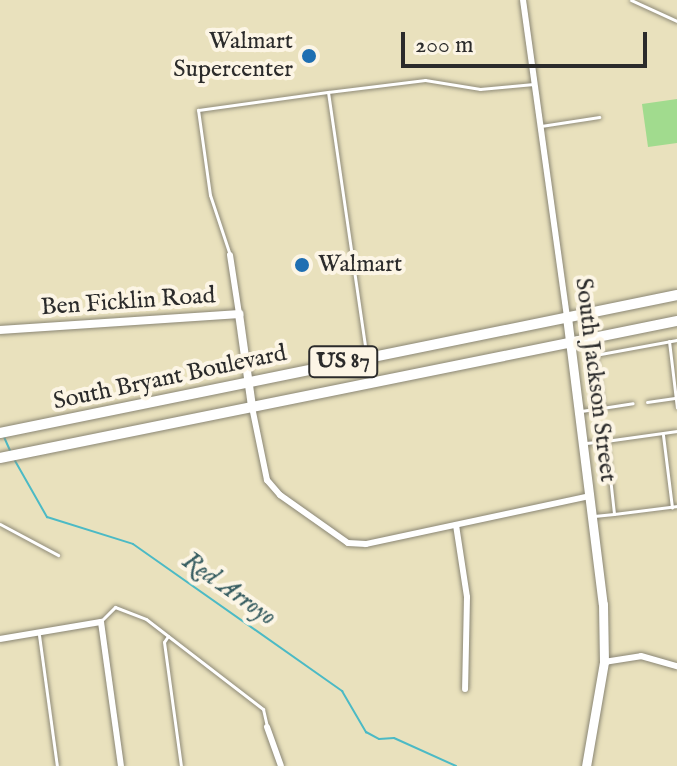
<!DOCTYPE html>
<style>
body{margin:0}
#map{position:relative;width:677px;height:766px;overflow:hidden;background:#e9e1bd;font-family:"IM FELL English",serif}
div>[style]{position:absolute}
.green>*{inset:0;background:#a1db8e}
.stream>*{height:2px;margin:-1px;padding:0 1px;transform-origin:1px;border-radius:1px;background:#4cbac5}
.roads{filter:drop-shadow(0 0 2px #8a8674) drop-shadow(0 0 2px #8a8674)}
.service>*{height:3px;margin:-1.5px;padding:0 1.5px;transform-origin:1.5px;border-radius:1.5px;background:#fff}
.minor>*{height:6px;margin:-3px;padding:0 3px;transform-origin:3px;border-radius:3px;background:#fff}
.tertiary>*{height:8px;margin:-4px;padding:0 4px;transform-origin:4px;border-radius:4px;background:#fff}
.secondary>*{height:9px;margin:-4.5px;padding:0 4.5px;transform-origin:4.5px;border-radius:4.5px;background:#fff}
.primary>*{height:10px;margin:-5px;padding:0 5px;transform-origin:5px;border-radius:5px;background:#fff}
.dots>*{width:22px;height:22px;translate:-50% -50%;box-sizing:border-box;border:4px solid #fcf5e5;border-radius:50%}
span{translate:-50% -50%;white-space:nowrap;text-align:center;line-height:1.15;-webkit-text-stroke:8px #fcf5e5;paint-order:stroke}
.shield-label span{padding:2px 6px;background:#fcf5e5;border:2px solid;border-radius:6px;-webkit-text-stroke-width:0}
.shield-label{font-size:22px;color:#2b2b2b;font-weight:700}
.poi-label{font-size:24px;color:#2b2b2b}
.right{translate:-100% -50%;text-align:right}
.left{translate:0 -50%;text-align:left}
.street-label{font-size:24px;color:#2b2b2b}
.water-label{font-size:26px;color:#375d61;font-style:italic}
.scale{position:absolute;left:401px;top:32px;width:246px;height:36px;box-sizing:border-box;border:4px solid #2b2b2b;border-top:0;padding-left:10px;font-size:24px;line-height:28px;white-space:nowrap;color:#2b2b2b;-webkit-text-stroke:6px #fcf5e5;paint-order:stroke}
</style>
<div id="map">
<div class="green">
<div style="clip-path:polygon(677px 99px,677px 143px,648px 147px,642px 104px)"></div>
</div>
<div class="stream">
<div style="left:4px;top:437px;width:17px;rotate:66deg"></div>
<div style="left:14px;top:459px;width:67px;rotate:60.4deg"></div>
<div style="left:47px;top:517px;width:90px;rotate:17.4deg"></div>
<div style="left:133px;top:544px;width:256px;rotate:35.1deg"></div>
<div style="left:342px;top:691px;width:48px;rotate:59.7deg"></div>
<div style="left:366px;top:732px;width:15px;rotate:28deg"></div>
<div style="left:379px;top:739px;width:15px;rotate:-4deg"></div>
<div style="left:394px;top:738px;width:68px;rotate:24.3deg"></div>
</div>
<div class="roads">
<div class="service">
<div style="left:631px;top:0;width:51px;rotate:24.5deg"></div>
<div style="left:328px;top:92px;width:98px;rotate:-7.1deg"></div>
<div style="left:425px;top:80px;width:56px;rotate:9.3deg"></div>
<div style="left:480px;top:89px;width:54px;rotate:-5.3deg"></div>
<div style="left:541px;top:126px;width:59px;rotate:-8.8deg"></div>
<div style="left:230px;top:255px;width:63px;rotate:-108.4deg"></div>
<div style="left:210px;top:195px;width:86px;rotate:-98deg"></div>
<div style="left:198px;top:110px;width:131px;rotate:-7.9deg"></div>
<div style="left:328px;top:92px;width:265px;rotate:81.7deg"></div>
<div style="left:669px;top:341px;width:67px;rotate:83.2deg"></div>
<div style="left:647px;top:402px;width:28px;rotate:-8deg"></div>
<div style="left:602px;top:408px;width:31px;rotate:-9deg"></div>
<div style="left:581px;top:411px;width:21px;rotate:-8deg"></div>
<div style="left:602px;top:408px;width:53px;rotate:-97.5deg"></div>
<div style="left:595px;top:355px;width:83px;rotate:-10.4deg"></div>
<div style="left:677px;top:431px;width:72px;rotate:172deg"></div>
<div style="left:606px;top:441px;width:73px;rotate:83.7deg"></div>
<div style="left:614px;top:514px;width:64px;rotate:-7.2deg"></div>
<div style="left:663px;top:435px;width:73px;rotate:82.9deg"></div>
<div style="left:586px;top:443px;width:20px;rotate:-6deg"></div>
<div style="left:594px;top:516px;width:20px;rotate:-6deg"></div>
<div style="left:0;top:524px;width:66px;rotate:28.1deg"></div>
<div style="left:101px;top:621px;width:20px;rotate:-45deg"></div>
<div style="left:115px;top:607px;width:33px;rotate:21deg"></div>
<div style="left:146px;top:619px;width:148px;rotate:37.6deg"></div>
<div style="left:263px;top:709px;width:18px;rotate:77deg"></div>
<div style="left:39px;top:635px;width:132px;rotate:82.2deg"></div>
<div style="left:168px;top:636px;width:7px;rotate:124deg"></div>
<div style="left:164px;top:642px;width:125px;rotate:82.2deg"></div>
</div>
<div class="minor">
<div style="left:523px;top:0;width:320px;rotate:82.1deg"></div>
<div style="left:230px;top:255px;width:60px;rotate:81.3deg"></div>
<div style="left:252px;top:407px;width:75px;rotate:78.4deg"></div>
<div style="left:267px;top:480px;width:20px;rotate:49deg"></div>
<div style="left:280px;top:495px;width:83px;rotate:35.2deg"></div>
<div style="left:348px;top:543px;width:18px;rotate:3deg"></div>
<div style="left:366px;top:544px;width:229px;rotate:-12.1deg"></div>
<div style="left:456px;top:525px;width:73px;rotate:81.3deg"></div>
<div style="left:467px;top:597px;width:92px;rotate:91.2deg"></div>
<div style="left:0;top:639px;width:102px;rotate:-9.6deg"></div>
<div style="left:101px;top:622px;width:145px;rotate:82.1deg"></div>
<div style="left:604px;top:662px;width:37px;rotate:-9deg"></div>
<div style="left:641px;top:656px;width:37px;rotate:16deg"></div>
<div style="left:267px;top:727px;width:41px;rotate:70.3deg"></div>
</div>
<div class="tertiary">
<div style="left:0;top:330px;width:240px;rotate:-3.8deg"></div>
<div style="left:239px;top:314px;width:93px;rotate:82deg"></div>
</div>
<div class="secondary">
<div style="left:567px;top:317px;width:289px;rotate:82.9deg"></div>
<div style="left:603px;top:604px;width:58px;rotate:89deg"></div>
<div style="left:604px;top:662px;width:106px;rotate:99.8deg"></div>
</div>
<div class="primary">
<div style="left:0;top:433px;width:691px;rotate:-11.52deg"></div>
<div style="left:0;top:458px;width:691px;rotate:-11.44deg"></div>
</div>
</div>
<div class="dots">
<div style="left:309px;top:56px;background:#1f6fb2"></div>
<div style="left:302px;top:265px;background:#1f6fb2"></div>
</div>
<div class="shield-label">
<span style="left:343px;top:362px">US 87</span>
</div>
<div class="poi-label">
<span class="right" style="left:293px;top:56px">Walmart<br>Supercenter</span>
<span class="left" style="left:318px;top:265px">Walmart</span>
</div>
<div class="street-label">
<span style="left:128px;top:302px;rotate:-4deg">Ben Ficklin Road</span>
<span style="left:170px;top:378px;rotate:-12deg">South Bryant Boulevard</span>
<span style="left:595px;top:380px;rotate:83deg">South Jackson Street</span>
</div>
<div class="water-label">
<span style="left:229px;top:589px;rotate:35deg">Red Arroyo</span>
</div>
<div class="scale">200 m</div>
</div>
